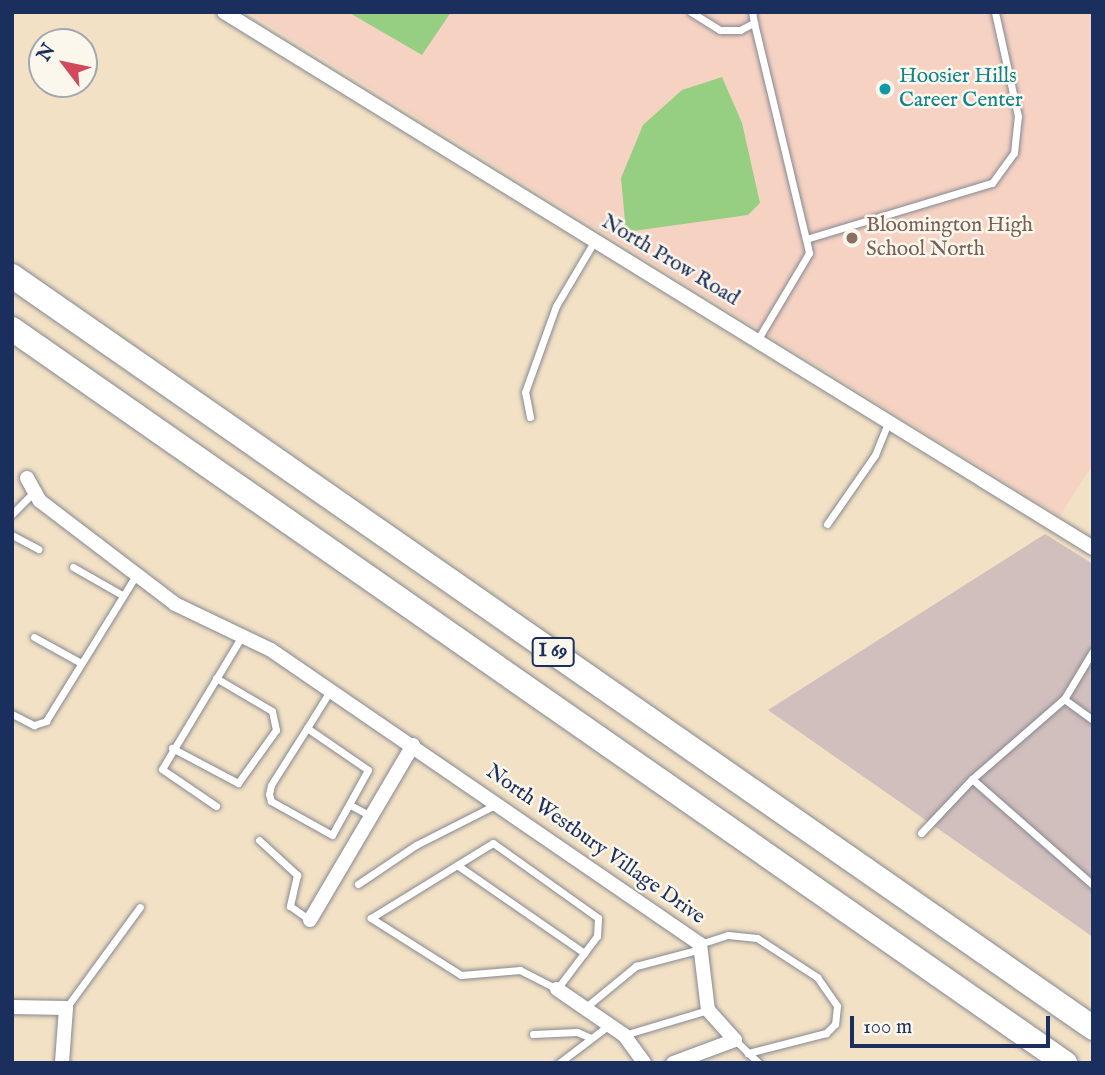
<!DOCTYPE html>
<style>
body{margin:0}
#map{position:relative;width:1105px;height:1075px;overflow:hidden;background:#f2e1c4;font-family:"IM FELL English",serif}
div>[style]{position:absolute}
.built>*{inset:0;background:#f6d2c3}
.industrial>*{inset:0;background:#d1bfbd}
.green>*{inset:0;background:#96cf82}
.roads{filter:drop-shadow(0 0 2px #868891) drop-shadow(0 0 2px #868891)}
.service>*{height:7px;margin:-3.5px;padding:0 3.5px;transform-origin:3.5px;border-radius:3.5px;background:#fff}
.minor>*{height:14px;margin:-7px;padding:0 7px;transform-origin:7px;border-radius:7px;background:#fff}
.motorway>*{height:24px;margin:-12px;padding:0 12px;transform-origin:12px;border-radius:12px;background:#fff}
.dots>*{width:19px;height:19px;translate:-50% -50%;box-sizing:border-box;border:4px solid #fbf7ec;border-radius:50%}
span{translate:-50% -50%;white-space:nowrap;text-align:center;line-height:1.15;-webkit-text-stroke:5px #fbf7ec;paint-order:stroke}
.shield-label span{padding:2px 5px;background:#fbf7ec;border:2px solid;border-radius:5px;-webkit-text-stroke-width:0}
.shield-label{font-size:19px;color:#1b2f5e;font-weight:700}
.culture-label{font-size:21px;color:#0d838f}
.left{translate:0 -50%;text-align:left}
.education-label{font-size:21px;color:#785e54}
.street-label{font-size:21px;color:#1b2f5e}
.frame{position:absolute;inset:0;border:14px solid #1b2f5e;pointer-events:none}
.north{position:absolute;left:28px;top:28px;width:70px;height:70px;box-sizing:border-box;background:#fbf7ec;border:2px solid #a1a7b3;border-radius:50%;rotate:302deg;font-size:19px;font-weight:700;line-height:28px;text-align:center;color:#1b2f5e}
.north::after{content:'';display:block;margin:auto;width:24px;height:32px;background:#d1495b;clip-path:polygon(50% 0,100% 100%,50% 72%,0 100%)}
.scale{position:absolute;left:850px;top:1016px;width:200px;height:32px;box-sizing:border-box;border:4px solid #1b2f5e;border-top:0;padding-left:9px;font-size:21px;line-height:24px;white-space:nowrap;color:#1b2f5e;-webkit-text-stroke:5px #fbf7ec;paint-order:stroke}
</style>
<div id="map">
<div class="built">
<div style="clip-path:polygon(248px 12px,1093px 12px,1093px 464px,1060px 516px)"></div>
</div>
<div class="industrial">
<div style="clip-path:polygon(1045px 534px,1093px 564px,1093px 937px,768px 710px)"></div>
</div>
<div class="green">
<div style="clip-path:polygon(348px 12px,451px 12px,422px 55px)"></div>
<div style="clip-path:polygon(722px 77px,742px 123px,760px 203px,748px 215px,626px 232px,621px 178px,643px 125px,682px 90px)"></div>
</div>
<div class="roads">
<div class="service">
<div style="left:691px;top:12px;width:34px;rotate:32deg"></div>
<div style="left:720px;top:30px;width:20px"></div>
<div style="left:740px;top:30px;width:16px;rotate:-27deg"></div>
<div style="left:754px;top:23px;width:11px;rotate:-100deg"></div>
<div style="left:754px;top:23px;width:222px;rotate:76.5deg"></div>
<div style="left:806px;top:239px;width:194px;rotate:-16.8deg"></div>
<div style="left:992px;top:183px;width:37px;rotate:-54deg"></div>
<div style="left:1014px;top:153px;width:37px;rotate:-84deg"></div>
<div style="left:1018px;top:116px;width:107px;rotate:-102.5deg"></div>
<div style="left:758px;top:339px;width:100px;rotate:-59.3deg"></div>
<div style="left:809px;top:253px;width:14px;rotate:-102deg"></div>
<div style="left:530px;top:417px;width:25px;rotate:-101deg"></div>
<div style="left:525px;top:392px;width:91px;rotate:-70.2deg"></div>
<div style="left:556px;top:306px;width:77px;rotate:-59.4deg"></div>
<div style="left:12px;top:514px;width:31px;rotate:-45deg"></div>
<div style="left:827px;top:524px;width:84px;rotate:-55.2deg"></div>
<div style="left:875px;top:455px;width:37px;rotate:-68deg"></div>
<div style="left:12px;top:535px;width:30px;rotate:28deg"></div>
<div style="left:73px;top:567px;width:56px;rotate:29.7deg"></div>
<div style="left:34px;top:637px;width:54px;rotate:29deg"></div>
<div style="left:1093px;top:651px;width:56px;rotate:121.1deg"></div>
<div style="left:1064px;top:699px;width:36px;rotate:36deg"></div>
<div style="left:1064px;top:699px;width:122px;rotate:139deg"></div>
<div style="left:972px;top:779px;width:161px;rotate:41.2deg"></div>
<div style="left:12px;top:714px;width:25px;rotate:27deg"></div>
<div style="left:34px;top:725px;width:13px;rotate:-18deg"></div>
<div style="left:46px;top:721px;width:172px;rotate:-58.3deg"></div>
<div style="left:307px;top:728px;width:74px;rotate:34.5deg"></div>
<div style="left:368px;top:770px;width:74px;rotate:119deg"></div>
<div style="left:332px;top:835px;width:70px;rotate:-150.9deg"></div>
<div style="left:271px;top:801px;width:7px;rotate:-106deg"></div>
<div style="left:269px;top:794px;width:9px;rotate:-77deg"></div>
<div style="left:271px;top:785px;width:67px;rotate:-57.7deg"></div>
<div style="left:307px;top:728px;width:44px;rotate:-58.1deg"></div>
<div style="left:172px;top:748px;width:75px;rotate:27.9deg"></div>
<div style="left:238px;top:783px;width:65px;rotate:-54.4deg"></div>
<div style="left:276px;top:730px;width:19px;rotate:-102deg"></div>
<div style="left:272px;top:711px;width:65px;rotate:-149.5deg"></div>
<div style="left:216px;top:806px;width:65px;rotate:-145.6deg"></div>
<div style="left:162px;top:769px;width:155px;rotate:-59deg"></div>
<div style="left:352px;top:806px;width:21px;rotate:28deg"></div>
<div style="left:921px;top:833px;width:74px;rotate:-46.6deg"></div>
<div style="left:259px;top:840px;width:52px;rotate:42.6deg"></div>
<div style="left:297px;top:875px;width:32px;rotate:103deg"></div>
<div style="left:290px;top:906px;width:24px;rotate:35deg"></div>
<div style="left:493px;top:843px;width:129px;rotate:35.5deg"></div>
<div style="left:598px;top:918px;width:18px;rotate:93deg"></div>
<div style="left:597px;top:936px;width:66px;rotate:127deg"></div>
<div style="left:557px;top:989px;width:42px;rotate:-152.8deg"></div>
<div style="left:520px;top:970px;width:59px;rotate:175.2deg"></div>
<div style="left:461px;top:975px;width:107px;rotate:-147.7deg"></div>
<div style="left:371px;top:918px;width:143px;rotate:-31.6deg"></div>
<div style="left:457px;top:865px;width:155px;rotate:34.7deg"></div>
<div style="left:358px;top:884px;width:70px;rotate:-33.9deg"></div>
<div style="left:416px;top:845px;width:91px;rotate:-26.8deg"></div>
<div style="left:700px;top:944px;width:29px;rotate:-18deg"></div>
<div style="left:728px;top:935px;width:29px;rotate:6deg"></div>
<div style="left:757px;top:938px;width:72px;rotate:33deg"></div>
<div style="left:817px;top:977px;width:35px;rotate:55deg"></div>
<div style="left:837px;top:1006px;width:18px;rotate:96deg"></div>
<div style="left:835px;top:1024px;width:13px;rotate:135deg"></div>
<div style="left:826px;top:1033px;width:81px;rotate:165.6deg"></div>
<div style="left:586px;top:1007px;width:65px;rotate:-39.4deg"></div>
<div style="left:636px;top:966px;width:67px;rotate:-14.7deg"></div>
<div style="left:66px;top:1008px;width:125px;rotate:-53.8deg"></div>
<div style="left:533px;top:1034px;width:44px;rotate:-2.6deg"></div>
<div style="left:577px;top:1032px;width:15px;rotate:23deg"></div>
<div style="left:624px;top:1035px;width:88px;rotate:-16.6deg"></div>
<div style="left:735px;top:1040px;width:33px;rotate:44deg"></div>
<div style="left:559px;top:1063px;width:63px;rotate:-37.2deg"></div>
</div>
<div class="minor">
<div style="left:224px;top:12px;width:1021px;rotate:31.67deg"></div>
<div style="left:27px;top:478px;width:26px;rotate:61deg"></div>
<div style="left:40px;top:501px;width:170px;rotate:37.3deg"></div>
<div style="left:175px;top:604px;width:106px;rotate:25.6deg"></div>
<div style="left:271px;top:650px;width:520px;rotate:34.42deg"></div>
<div style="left:700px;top:944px;width:66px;rotate:83.1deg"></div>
<div style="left:708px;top:1010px;width:40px;rotate:48deg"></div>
<div style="left:735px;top:1040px;width:66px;rotate:159.6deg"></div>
<div style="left:310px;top:920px;width:203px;rotate:-59.5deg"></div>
<div style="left:557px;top:989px;width:81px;rotate:34.5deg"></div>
<div style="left:624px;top:1035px;width:34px;rotate:54deg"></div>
<div style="left:12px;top:1007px;width:54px;rotate:1.1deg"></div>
<div style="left:66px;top:1008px;width:55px;rotate:94.2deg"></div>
</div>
<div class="motorway">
<div style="left:12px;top:276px;width:1317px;rotate:34.82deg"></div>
<div style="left:12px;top:329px;width:1284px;rotate:34.88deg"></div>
</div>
</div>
<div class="dots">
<div style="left:885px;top:89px;background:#0f9aa8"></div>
<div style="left:852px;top:238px;background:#8d6e63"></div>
</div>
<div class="shield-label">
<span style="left:553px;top:652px">I 69</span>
</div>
<div class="culture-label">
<span class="left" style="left:899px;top:89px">Hoosier Hills<br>Career Center</span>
</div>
<div class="education-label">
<span class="left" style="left:866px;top:238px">Bloomington High<br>School North</span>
</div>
<div class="street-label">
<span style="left:670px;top:261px;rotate:31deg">North Prow Road</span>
<span style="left:595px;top:845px;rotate:35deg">North Westbury Village Drive</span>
</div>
<div class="frame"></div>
<div class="north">N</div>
<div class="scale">100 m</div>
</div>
